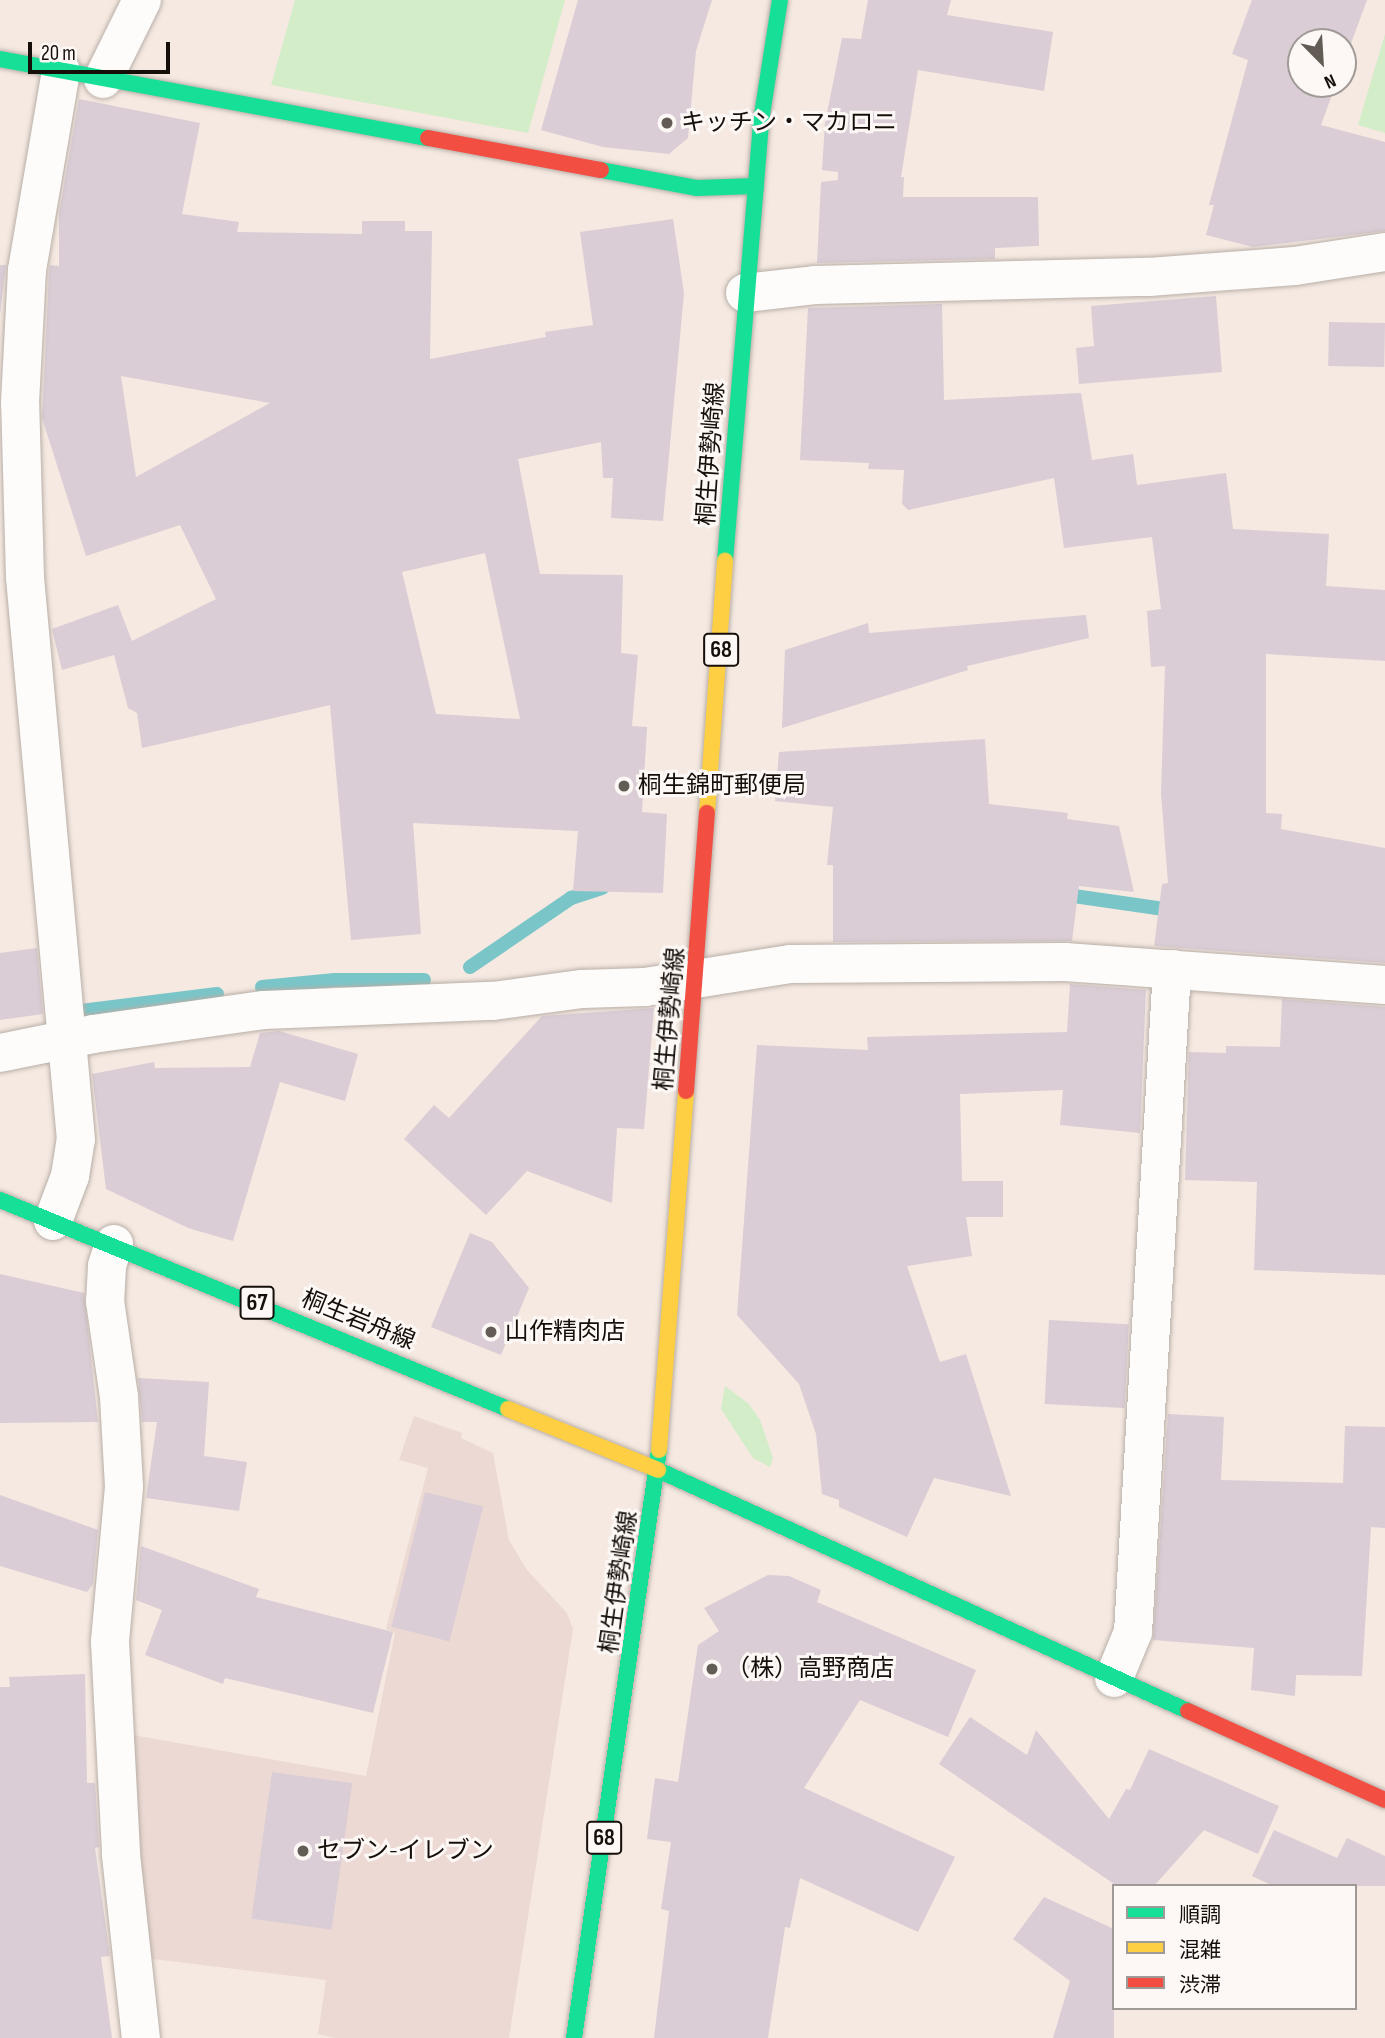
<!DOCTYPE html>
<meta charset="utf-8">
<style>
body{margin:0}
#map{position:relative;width:1385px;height:2038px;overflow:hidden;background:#f5e9e1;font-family:"Sofia Sans Condensed","Noto Sans JP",sans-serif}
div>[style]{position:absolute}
.commercial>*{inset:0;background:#ecd9d3}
.green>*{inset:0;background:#d3edc8}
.stream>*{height:14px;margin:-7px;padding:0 7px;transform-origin:7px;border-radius:7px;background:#7ac5c8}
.building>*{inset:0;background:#dacdd5;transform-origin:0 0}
.roads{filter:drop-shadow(0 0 2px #b8afa8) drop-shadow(0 0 2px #b8afa8)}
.street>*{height:38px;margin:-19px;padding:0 19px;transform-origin:19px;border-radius:19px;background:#fefcfa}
.fast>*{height:16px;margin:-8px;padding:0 8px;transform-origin:8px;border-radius:8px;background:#16e098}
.slow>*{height:16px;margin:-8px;padding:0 8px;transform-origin:8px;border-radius:8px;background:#ffcf43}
.jam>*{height:16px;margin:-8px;padding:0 8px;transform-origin:8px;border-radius:8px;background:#f24e42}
.dots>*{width:19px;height:19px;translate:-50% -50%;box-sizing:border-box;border:4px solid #fdf8f5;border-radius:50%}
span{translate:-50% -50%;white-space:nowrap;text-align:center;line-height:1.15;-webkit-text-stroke:6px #fdf8f5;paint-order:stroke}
.shield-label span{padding:2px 5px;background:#fdf8f5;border:2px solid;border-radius:5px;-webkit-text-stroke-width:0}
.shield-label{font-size:23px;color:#150e09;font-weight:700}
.poi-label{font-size:24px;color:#150e09}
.left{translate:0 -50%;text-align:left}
.street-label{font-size:24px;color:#150e09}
.legend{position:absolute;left:1112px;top:1884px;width:245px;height:126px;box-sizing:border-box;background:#fdf8f5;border:2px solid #a09a97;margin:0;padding:9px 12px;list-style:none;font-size:21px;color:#150e09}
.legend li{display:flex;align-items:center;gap:14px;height:35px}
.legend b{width:35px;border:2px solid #a09a97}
.north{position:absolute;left:1287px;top:28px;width:70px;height:70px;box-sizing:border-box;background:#fdf8f5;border:2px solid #a09a97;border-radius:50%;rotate:156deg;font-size:19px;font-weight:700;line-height:28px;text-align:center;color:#150e09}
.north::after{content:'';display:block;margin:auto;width:24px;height:32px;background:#635b55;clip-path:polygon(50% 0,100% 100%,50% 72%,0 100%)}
.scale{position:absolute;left:28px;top:42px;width:142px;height:32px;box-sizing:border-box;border:4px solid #150e09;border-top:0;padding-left:9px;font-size:21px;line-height:24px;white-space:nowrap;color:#150e09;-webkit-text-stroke:5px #fdf8f5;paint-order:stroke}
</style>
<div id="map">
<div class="commercial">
<div style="clip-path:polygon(414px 1416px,462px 1433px,461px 1438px,493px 1453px,509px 1540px,527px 1570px,567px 1613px,573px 1629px,509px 2038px,334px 2038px,318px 2034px,326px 1980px,145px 1958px,127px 1734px,366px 1776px,395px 1633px,386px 1629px,428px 1468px,399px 1460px)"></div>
</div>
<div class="green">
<div style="clip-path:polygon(295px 0,565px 0,528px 133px,271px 85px)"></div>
<div style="clip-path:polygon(1385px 34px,1385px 133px,1358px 125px)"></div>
<div style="clip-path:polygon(725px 1386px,749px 1404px,760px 1420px,773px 1458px,770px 1467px,753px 1458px,721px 1409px)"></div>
</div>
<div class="stream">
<div style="left:1060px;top:894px;width:119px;rotate:8.2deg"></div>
<div style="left:470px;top:967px;width:122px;rotate:-34.3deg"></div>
<div style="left:571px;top:898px;width:33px;rotate:-18deg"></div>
<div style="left:262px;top:987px;width:73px;rotate:-5.5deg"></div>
<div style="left:335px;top:980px;width:89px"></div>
<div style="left:81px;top:1011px;width:137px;rotate:-7.1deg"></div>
</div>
<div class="building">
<div style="clip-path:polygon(578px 0,712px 0,696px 51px,688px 138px,669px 154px,603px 147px,541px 130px)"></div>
<div style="clip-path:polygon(868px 0,951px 0,947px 15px,1053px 32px,1044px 91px,918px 70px,901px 177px,904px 177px,903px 197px,1038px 197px,1039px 246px,995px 248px,995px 259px,817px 263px,821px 182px,838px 180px,838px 172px,822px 170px,825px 123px,842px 38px,861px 39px)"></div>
<div style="clip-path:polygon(1252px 0,1367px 0,1343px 65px,1343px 42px,1301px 42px,1301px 84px,1336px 84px,1321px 125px,1385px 142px,1385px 231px,1253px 247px,1206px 235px,1214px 205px,1209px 205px,1248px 60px,1232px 54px)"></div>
<div style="clip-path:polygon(evenodd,79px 99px,200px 123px,182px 214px,239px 222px,237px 232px,362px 234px,362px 221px,405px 221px,405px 231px,432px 231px,430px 359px,546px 337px,545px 332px,593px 325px,580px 232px,673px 219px,684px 293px,663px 521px,611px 518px,613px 478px,603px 478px,601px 442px,518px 459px,540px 574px,623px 575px,621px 653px,638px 655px,632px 726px,647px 727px,642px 812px,667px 814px,663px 893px,573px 891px,578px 831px,413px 823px,421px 934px,351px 940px,330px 705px,142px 748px,137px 713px,128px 708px,114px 655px,62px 670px,52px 629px,118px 605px,132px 641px,216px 599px,180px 525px,86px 556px,42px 418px,49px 272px,50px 265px,59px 266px,59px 213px,79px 99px,121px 376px,270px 403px,136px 477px,121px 376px,79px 99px,485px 553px,520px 719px,436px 714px,402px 572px,485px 553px)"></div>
<div style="clip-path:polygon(0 265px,6px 265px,0 315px)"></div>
<div style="clip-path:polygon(1216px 296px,1222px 372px,1079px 384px,1076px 348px,1094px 346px,1091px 306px)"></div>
<div style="clip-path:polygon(942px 304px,944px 400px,1081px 393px,1092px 460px,1133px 454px,1137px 485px,1226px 473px,1233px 529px,1329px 534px,1326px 586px,1385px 590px,1385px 661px,1266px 654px,1266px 813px,1282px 814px,1281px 829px,1385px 848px,1385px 963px,1154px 946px,1162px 884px,1168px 883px,1161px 793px,1165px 666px,1151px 667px,1147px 611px,1161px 609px,1152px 537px,1064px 548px,1054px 478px,908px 510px,902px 504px,904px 470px,868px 469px,869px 463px,800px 460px,808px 308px)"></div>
<div style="left:1329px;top:322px;width:56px;height:44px;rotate:1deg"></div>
<div style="clip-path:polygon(1086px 615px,1089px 638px,967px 666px,968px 670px,782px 728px,785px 650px,868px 623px,869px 633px)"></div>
<div style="clip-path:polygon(985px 739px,989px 804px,1068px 813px,1067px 819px,1119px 826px,1134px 892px,1079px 886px,1072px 941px,833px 942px,833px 865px,827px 865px,833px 807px,775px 801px,779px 752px)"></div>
<div style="clip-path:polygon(37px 948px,43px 1014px,0 1020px,0 953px)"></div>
<div style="clip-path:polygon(1070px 984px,1146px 990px,1140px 1133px,1060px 1125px,1063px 1090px,960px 1094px,962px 1181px,1003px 1181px,1003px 1217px,966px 1217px,972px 1256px,907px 1266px,940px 1362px,966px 1354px,1011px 1496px,934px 1478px,907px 1537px,839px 1507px,839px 1500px,822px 1494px,816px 1434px,799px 1384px,737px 1315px,757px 1045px,868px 1050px,867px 1037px,1067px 1032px)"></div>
<div style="clip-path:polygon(1282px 999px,1385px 1007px,1385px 1275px,1254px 1270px,1257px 1182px,1185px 1180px,1189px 1052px,1226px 1053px,1226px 1046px,1280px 1047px)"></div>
<div style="clip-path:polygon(654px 1008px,644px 1129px,617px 1128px,612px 1203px,527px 1171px,486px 1215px,404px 1139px,434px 1105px,449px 1118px,542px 1016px)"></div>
<div style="clip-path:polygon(279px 1031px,358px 1054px,345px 1101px,280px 1082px,233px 1241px,188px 1228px,106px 1189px,92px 1074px,154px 1062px,155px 1068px,250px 1067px,260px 1033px)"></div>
<div style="clip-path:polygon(470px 1233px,492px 1242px,529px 1288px,501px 1355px,431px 1327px)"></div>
<div style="clip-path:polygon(0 1274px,84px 1293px,98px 1422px,0 1423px)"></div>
<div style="left:1049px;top:1320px;width:80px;height:84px;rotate:3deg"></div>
<div style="clip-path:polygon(138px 1378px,209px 1382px,204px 1456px,247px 1462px,239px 1511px,146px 1498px,157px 1422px,142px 1422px)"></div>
<div style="clip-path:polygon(1168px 1414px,1224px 1417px,1221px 1480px,1343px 1483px,1345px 1426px,1385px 1427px,1385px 1528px,1371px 1527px,1362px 1676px,1296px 1675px,1295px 1696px,1251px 1690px,1254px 1648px,1153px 1640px)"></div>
<div style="left:425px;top:1492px;width:60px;height:139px;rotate:14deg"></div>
<div style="clip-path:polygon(0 1495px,98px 1530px,93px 1584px,87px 1592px,0 1566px)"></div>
<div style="clip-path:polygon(141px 1546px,259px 1589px,256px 1597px,393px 1632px,373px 1713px,225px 1678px,223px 1684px,145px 1655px,162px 1610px,136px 1600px)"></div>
<div style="clip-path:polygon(768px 1575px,789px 1576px,821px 1590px,817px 1602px,976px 1670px,948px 1737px,860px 1700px,804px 1788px,955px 1857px,918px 1932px,800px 1878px,790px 1928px,785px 1927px,768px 2038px,654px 2038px,669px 1911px,661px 1909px,671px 1842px,647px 1839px,655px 1778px,678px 1782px,698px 1645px,719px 1631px,704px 1608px)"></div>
<div style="clip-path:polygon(85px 1674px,87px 1783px,95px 1783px,99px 1847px,95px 1848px,110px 1956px,101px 1957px,112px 2038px,0 2038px,0 1687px,10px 1687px,9px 1677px)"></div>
<div style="clip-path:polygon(970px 1717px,1027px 1755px,1036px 1730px,1109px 1819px,1126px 1789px,1130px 1790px,1149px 1749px,1279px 1806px,1258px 1854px,1204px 1830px,1154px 1886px,1117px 1886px,939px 1764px)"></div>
<div style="left:272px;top:1772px;width:81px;height:148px;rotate:8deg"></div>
<div style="clip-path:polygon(1274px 1830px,1337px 1858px,1347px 1838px,1385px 1856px,1385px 1886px,1273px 1886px,1252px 1876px)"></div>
<div style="clip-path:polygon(1044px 1897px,1114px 1929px,1114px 2038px,1053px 2038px,1070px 1981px,1013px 1939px)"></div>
</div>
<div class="roads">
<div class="street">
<div style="left:103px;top:79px;width:88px;rotate:-63.7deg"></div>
<div style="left:745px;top:293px;width:70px;rotate:-6.5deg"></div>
<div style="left:815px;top:285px;width:334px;rotate:-1.4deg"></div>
<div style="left:1149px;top:277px;width:146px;rotate:-4.3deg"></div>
<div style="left:1295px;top:266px;width:91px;rotate:-8.8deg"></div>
<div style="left:0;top:1053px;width:95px;rotate:-11.5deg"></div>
<div style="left:93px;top:1034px;width:173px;rotate:-8deg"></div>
<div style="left:264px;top:1010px;width:229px;rotate:-2.3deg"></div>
<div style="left:493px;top:1001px;width:90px;rotate:-7.7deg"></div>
<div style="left:582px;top:989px;width:63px;rotate:-1.8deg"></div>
<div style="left:645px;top:987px;width:147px;rotate:-9deg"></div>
<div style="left:790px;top:964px;width:275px;rotate:-0.4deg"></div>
<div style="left:1065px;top:962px;width:321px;rotate:4.1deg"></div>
<div style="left:53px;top:1221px;width:48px;rotate:-69.3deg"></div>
<div style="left:70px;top:1176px;width:36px;rotate:-81deg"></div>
<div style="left:76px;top:1140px;width:565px;rotate:-95.18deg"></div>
<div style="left:25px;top:577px;width:174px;rotate:-91.6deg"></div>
<div style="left:20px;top:403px;width:133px;rotate:-87deg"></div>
<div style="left:27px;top:270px;width:202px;rotate:-80.3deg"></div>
<div style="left:114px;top:1244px;width:23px;rotate:108deg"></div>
<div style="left:107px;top:1266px;width:35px;rotate:93deg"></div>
<div style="left:105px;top:1301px;width:97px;rotate:81.7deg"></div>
<div style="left:119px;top:1397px;width:90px;rotate:86.8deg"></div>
<div style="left:124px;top:1487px;width:156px;rotate:95.2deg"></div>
<div style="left:110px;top:1642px;width:213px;rotate:87deg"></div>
<div style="left:121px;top:1855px;width:184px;rotate:83.8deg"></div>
<div style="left:1114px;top:1678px;width:50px;rotate:-67.6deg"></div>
<div style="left:1133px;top:1632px;width:664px;rotate:-86.63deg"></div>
</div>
<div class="fast">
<div style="left:0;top:59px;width:435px;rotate:10.5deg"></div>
<div style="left:601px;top:170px;width:98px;rotate:10.6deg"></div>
<div style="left:697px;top:188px;width:59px;rotate:-1.9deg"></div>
<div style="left:725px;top:561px;width:441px;rotate:-85.3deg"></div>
<div style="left:761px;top:121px;width:122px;rotate:-81.1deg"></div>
<div style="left:0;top:1200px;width:549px;rotate:22.36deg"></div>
<div style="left:658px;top:1470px;width:582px;rotate:24.45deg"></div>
<div style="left:574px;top:2038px;width:594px;rotate:-81.77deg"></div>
</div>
<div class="slow">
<div style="left:707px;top:813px;width:253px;rotate:-85.9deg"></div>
<div style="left:508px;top:1409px;width:162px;rotate:22.1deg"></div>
<div style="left:659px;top:1450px;width:360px;rotate:-85.7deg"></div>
</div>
<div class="jam">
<div style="left:428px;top:138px;width:176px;rotate:10.5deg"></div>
<div style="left:686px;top:1091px;width:279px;rotate:-85.7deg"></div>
<div style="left:1188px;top:1711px;width:216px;rotate:24.3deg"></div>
</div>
</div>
<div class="dots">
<div style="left:667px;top:123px;background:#635b55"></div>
<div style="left:624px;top:786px;background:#635b55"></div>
<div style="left:491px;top:1332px;background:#635b55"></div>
<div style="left:712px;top:1669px;background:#635b55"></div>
<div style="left:303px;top:1851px;background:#635b55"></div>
</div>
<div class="shield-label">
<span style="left:721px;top:650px">68</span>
<span style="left:257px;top:1303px">67</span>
<span style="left:604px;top:1838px">68</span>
</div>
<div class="poi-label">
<span class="left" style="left:681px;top:123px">キッチン・マカロニ</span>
<span class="left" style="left:638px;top:786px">桐生錦町郵便局</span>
<span class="left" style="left:505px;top:1332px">山作精肉店</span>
<span class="left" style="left:726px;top:1669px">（株）高野商店</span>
<span class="left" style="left:317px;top:1851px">セブン-イレブン</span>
</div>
<div class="street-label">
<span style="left:711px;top:454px;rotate:-86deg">桐生伊勢崎線</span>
<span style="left:670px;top:1019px;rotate:-85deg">桐生伊勢崎線</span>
<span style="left:358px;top:1320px;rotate:22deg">桐生岩舟線</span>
<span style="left:619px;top:1582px;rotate:-82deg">桐生伊勢崎線</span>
</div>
<ul class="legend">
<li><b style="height:9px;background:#16e098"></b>順調</li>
<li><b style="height:9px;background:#ffcf43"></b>混雑</li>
<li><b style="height:9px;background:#f24e42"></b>渋滞</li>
</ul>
<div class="north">N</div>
<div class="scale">20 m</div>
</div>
